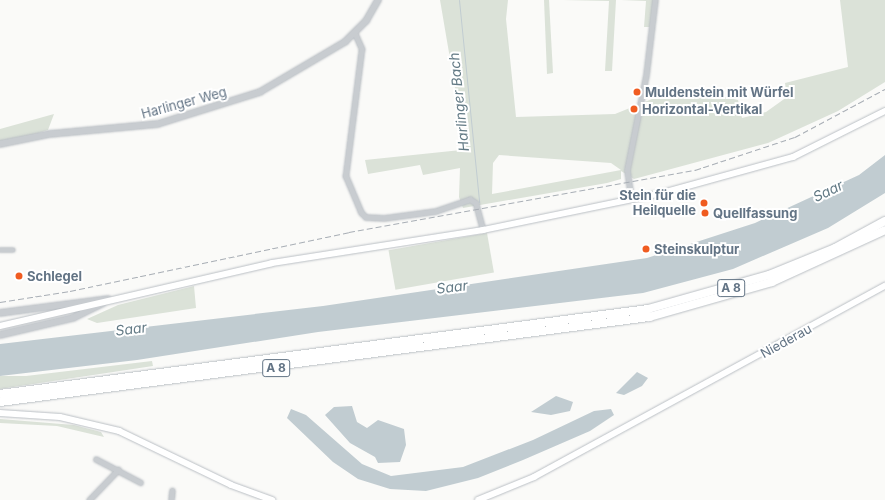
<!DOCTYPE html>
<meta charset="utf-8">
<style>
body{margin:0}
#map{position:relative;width:885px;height:500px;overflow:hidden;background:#fafaf8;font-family:Inter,sans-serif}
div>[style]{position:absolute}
.green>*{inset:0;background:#dbe2d8;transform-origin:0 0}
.water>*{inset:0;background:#c1ccd1}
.stream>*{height:1px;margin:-0.5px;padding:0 0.5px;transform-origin:0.5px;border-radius:0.5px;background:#c1ccd1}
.roads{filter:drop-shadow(0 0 1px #babfc4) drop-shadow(0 0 1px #babfc4)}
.minor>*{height:4.5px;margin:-2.25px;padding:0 2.25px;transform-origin:2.25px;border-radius:2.25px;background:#c8ccd0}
.tertiary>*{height:5.5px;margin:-2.75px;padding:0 2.75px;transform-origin:2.75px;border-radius:2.75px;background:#c8ccd0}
.secondary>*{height:6px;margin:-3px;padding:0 3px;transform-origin:3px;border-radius:3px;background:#fff}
.motorway>*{height:8px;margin:-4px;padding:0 4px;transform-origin:4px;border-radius:4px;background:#fff}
.rail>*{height:1px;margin-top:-0.5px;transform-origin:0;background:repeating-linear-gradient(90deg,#a8aeb5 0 6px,transparent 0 9px)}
.dots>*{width:11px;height:11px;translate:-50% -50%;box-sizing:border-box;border:2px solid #fff;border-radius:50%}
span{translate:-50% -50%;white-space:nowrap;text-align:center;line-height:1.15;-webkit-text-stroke:4px #fff;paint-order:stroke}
.shield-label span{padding:1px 3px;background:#fff;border:1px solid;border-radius:3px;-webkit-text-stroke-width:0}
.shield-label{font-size:12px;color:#637485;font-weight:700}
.poi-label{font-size:13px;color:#637485;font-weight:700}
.left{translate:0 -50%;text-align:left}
.right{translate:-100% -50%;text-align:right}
.street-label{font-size:13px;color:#637485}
.water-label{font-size:14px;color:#637a85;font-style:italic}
</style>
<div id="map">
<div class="green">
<div style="clip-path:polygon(evenodd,440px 0,508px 0,506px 19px,516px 117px,615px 114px,652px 99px,720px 96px,738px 100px,742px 118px,766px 112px,787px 97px,785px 83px,848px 67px,840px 0,885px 0,885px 82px,838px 111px,768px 143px,634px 179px,621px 171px,621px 179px,607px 183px,463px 208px,459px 197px,460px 168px,423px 175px,420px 165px,368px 174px,365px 160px,461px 150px,462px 129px,440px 0,499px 155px,611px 163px,621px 170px,492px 194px,493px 163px,499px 155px)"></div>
<div style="clip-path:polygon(544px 0,549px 0,553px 73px,547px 74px)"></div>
<div style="clip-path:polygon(563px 0,616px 0,612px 71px,605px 71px,609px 1px)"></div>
<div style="clip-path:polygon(621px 0,654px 0,651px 27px,644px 27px,646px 1px)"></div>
<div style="clip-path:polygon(54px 114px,48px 130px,0 146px,0 129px)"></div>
<div style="left:487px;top:233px;width:40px;height:100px;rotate:80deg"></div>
<div style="clip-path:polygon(194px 286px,196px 308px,97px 323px,87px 319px,118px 305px)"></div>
<div style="clip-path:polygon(152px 361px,153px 366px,0 389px,0 376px,26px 376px)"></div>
<div style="clip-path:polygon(0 419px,74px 425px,101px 432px,104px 437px,57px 426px,0 423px)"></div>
</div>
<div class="water">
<div style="clip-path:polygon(885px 155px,885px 193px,828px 228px,733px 269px,643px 293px,318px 332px,137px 360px,0 376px,0 344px,323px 306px,647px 258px,755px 223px,859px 175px)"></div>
<div style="clip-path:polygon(637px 372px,648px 378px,642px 386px,624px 395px,616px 393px)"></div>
<div style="clip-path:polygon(556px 396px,573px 402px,570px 411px,551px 415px,531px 412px)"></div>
<div style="clip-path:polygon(352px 406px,357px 422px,367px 428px,378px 420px,404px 429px,406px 445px,400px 462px,378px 463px,375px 457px,350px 443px,325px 415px,334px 407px)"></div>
<div style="clip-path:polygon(291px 409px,306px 415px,362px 464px,391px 476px,463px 467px,533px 440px,594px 411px,611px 409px,614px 415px,590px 431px,523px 460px,478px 478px,426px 491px,390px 489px,358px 479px,333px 462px,287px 418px)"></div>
</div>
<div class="stream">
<div style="left:459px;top:0;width:203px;rotate:84.3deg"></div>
</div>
<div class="roads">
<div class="minor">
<div style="left:355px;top:33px;width:17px;rotate:66deg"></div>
<div style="left:362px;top:49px;width:128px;rotate:97.2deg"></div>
<div style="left:346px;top:176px;width:39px;rotate:67deg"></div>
<div style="left:361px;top:212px;width:7px;rotate:45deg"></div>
<div style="left:366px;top:217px;width:18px;rotate:3deg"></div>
<div style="left:384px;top:218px;width:52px;rotate:-7.7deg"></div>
<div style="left:436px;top:211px;width:36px;rotate:-19deg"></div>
<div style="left:470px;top:199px;width:7px;rotate:34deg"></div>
<div style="left:476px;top:203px;width:28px;rotate:75deg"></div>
<div style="left:631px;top:199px;width:29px;rotate:-98deg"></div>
<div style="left:627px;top:170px;width:97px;rotate:-78.7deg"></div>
<div style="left:646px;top:75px;width:76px;rotate:-83.2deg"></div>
<div style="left:0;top:250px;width:13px"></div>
<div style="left:96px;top:459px;width:50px;rotate:27.6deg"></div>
<div style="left:89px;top:500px;width:42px;rotate:-46deg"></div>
<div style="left:171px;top:500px;width:9px;rotate:-84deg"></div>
</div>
<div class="tertiary">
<div style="left:0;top:144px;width:51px;rotate:-11.3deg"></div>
<div style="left:50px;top:134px;width:108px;rotate:-5.3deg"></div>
<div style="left:158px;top:124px;width:107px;rotate:-17.4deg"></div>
<div style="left:260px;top:92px;width:99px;rotate:-30.5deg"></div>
<div style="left:345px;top:42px;width:30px;rotate:-45deg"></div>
<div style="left:366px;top:21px;width:24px;rotate:-60deg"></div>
<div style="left:0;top:313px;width:109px;rotate:-7.4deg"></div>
<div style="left:0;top:335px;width:75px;rotate:-13.1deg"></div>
<div style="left:73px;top:318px;width:34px;rotate:-26deg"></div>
</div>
<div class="secondary">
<div style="left:0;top:326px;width:279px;rotate:-13deg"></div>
<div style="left:272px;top:263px;width:214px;rotate:-8.9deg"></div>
<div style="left:483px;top:230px;width:187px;rotate:-11.7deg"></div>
<div style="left:666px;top:192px;width:132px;rotate:-15.4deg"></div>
<div style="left:793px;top:157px;width:103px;rotate:-26.6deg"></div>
<div style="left:0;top:413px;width:60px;rotate:3.8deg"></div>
<div style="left:60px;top:417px;width:61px;rotate:13.3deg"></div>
<div style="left:119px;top:431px;width:124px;rotate:25.7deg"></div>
<div style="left:231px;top:485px;width:44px;rotate:20.1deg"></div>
<div style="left:478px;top:500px;width:61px;rotate:-22.3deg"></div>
<div style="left:534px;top:477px;width:400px;rotate:-28.6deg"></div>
</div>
<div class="motorway">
<div style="left:0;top:394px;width:654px;rotate:-7.47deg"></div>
<div style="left:648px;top:309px;width:126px;rotate:-15.7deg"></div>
<div style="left:769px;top:275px;width:71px;rotate:-22.2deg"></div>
<div style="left:835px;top:248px;width:57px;rotate:-28.4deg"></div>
<div style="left:0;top:402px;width:655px;rotate:-7.46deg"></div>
<div style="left:649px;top:317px;width:128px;rotate:-15.9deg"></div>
<div style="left:772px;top:282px;width:124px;rotate:-24.7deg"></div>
</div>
</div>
<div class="rail">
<div style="left:0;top:302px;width:71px;rotate:-8.9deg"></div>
<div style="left:70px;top:291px;width:285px;rotate:-11.9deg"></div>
<div style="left:349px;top:232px;width:352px;rotate:-10.2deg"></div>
<div style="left:695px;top:170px;width:105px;rotate:-18.3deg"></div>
<div style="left:795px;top:137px;width:102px;rotate:-28.1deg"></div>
</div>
<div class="dots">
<div style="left:637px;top:92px;background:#f05c21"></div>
<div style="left:634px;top:109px;background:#f05c21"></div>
<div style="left:704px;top:203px;background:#f05c21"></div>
<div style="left:705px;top:213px;background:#f05c21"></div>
<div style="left:646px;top:249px;background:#f05c21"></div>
<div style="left:19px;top:276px;background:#f05c21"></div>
</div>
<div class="shield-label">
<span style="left:731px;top:288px">A 8</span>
<span style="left:276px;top:368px">A 8</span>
</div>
<div class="poi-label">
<span class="left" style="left:645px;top:92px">Muldenstein mit Würfel</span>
<span class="left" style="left:642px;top:109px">Horizontal-Vertikal</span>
<span class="right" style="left:696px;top:203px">Stein für die<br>Heilquelle</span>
<span class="left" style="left:713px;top:213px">Quellfassung</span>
<span class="left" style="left:654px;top:249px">Steinskulptur</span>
<span class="left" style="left:27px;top:276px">Schlegel</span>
</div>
<div class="street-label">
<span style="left:184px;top:103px;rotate:-15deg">Harlinger Weg</span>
<span style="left:786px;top:341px;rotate:-29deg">Niederau</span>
</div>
<div class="water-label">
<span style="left:459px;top:102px;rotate:-96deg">Harlinger Bach</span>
<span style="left:828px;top:191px;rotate:-26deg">Saar</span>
<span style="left:452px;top:287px;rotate:-7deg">Saar</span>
<span style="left:131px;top:329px;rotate:-7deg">Saar</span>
</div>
</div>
